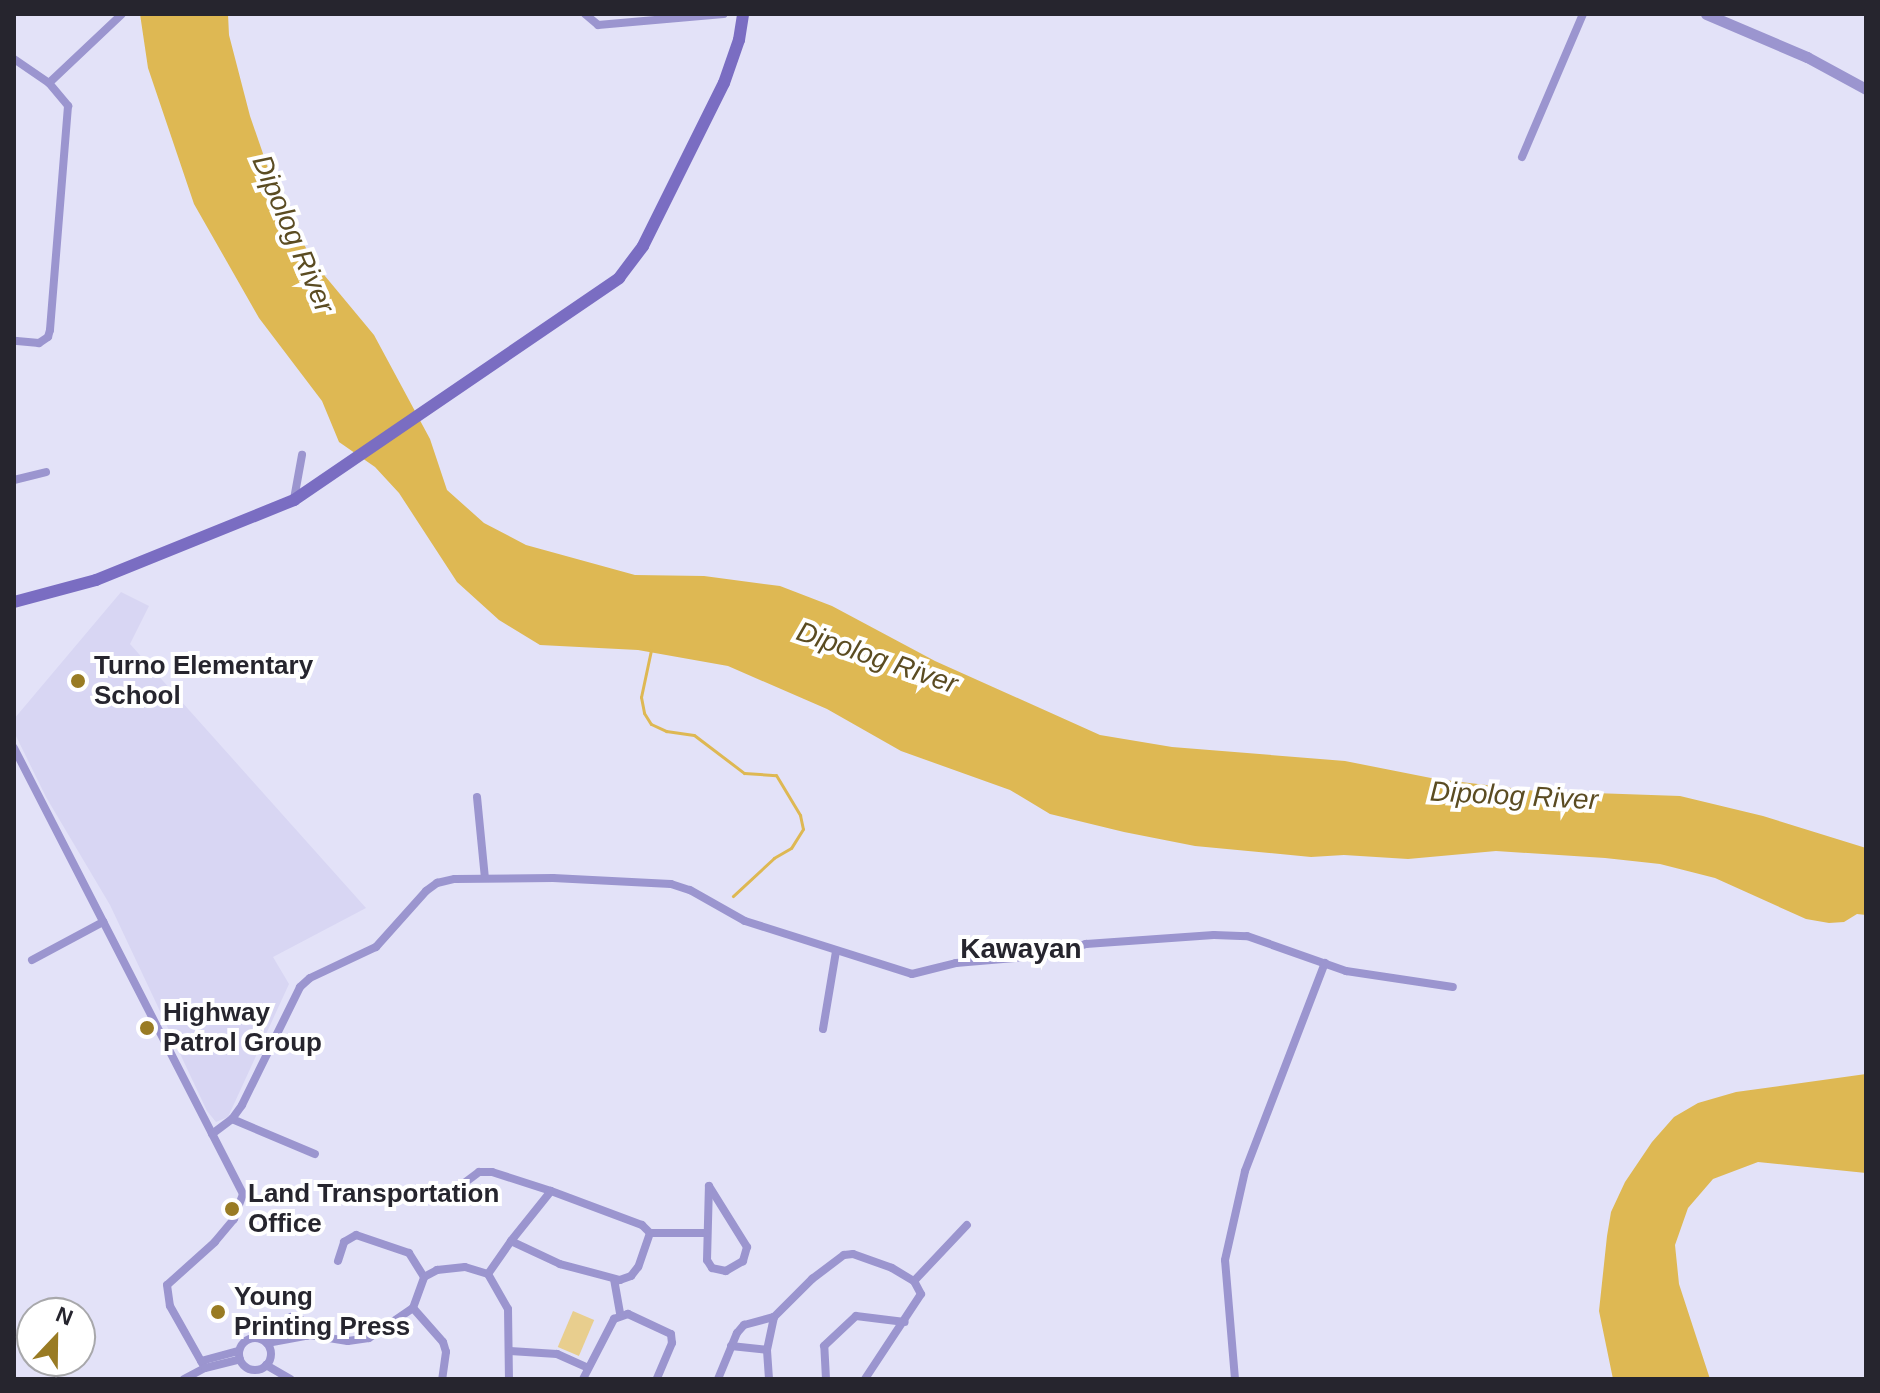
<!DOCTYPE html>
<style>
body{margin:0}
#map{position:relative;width:1880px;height:1393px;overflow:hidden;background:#e3e2f8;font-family:Arial,sans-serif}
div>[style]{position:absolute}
.built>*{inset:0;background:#d8d6f3}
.green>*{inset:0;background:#e8ce8e;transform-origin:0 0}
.water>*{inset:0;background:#deb853}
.stream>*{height:3px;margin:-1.5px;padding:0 1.5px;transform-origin:1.5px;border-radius:1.5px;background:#deb853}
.minor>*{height:8px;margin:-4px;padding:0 4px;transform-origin:4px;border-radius:4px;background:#9b95cf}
.minor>.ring{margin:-4px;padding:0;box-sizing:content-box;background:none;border:8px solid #9b95cf;border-radius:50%}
.tertiary>*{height:11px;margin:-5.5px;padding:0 5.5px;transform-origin:5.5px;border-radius:5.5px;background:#9b95cf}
.secondary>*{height:12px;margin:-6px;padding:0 6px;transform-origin:6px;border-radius:6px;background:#7a6dc2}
.dots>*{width:22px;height:22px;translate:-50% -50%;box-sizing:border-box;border:4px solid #fff;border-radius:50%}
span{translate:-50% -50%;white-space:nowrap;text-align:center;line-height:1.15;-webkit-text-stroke:8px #fff;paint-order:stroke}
.poi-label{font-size:26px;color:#26252e;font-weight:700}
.left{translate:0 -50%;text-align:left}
.water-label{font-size:28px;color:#5b4c22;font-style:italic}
.neighbourhood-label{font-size:28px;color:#26252e;font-weight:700}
.frame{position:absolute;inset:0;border:16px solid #26252e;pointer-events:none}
.north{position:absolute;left:16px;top:1297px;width:80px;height:80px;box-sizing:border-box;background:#fff;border:2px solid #a8a8ab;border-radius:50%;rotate:22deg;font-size:22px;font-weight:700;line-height:32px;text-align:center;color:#26252e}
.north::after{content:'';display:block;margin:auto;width:28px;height:36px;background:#997b24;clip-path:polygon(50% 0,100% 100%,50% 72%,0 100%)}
</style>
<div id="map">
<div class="built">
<div style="clip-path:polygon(121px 592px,149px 606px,130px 644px,366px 908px,273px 957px,289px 984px,228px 1117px,216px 1122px,207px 1111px,110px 905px,46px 797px,14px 732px,14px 719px)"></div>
</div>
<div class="green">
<div style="left:573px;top:1311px;width:23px;height:39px;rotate:23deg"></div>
</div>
<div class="water">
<div style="clip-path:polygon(140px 14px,228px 14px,229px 35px,250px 116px,279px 200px,315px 264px,374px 335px,430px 439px,447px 490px,484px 523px,526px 545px,635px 575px,704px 576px,780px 586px,832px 606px,935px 661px,1100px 735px,1172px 747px,1345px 761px,1436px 779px,1536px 791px,1680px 796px,1763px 816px,1866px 848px,1866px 915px,1857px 914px,1844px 922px,1829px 923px,1806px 919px,1715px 878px,1660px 864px,1605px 858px,1496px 851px,1408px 859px,1344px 855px,1311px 857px,1195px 846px,1124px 832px,1050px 814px,1010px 790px,901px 751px,827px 709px,728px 666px,638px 650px,540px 645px,499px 620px,457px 582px,399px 493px,375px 467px,339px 442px,322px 401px,259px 318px,194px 204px,148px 68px)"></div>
<div style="clip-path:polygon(1866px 1074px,1866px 1173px,1758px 1162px,1713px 1179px,1688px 1208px,1675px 1245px,1679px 1284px,1710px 1379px,1613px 1379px,1599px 1311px,1607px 1236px,1611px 1212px,1625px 1182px,1652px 1142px,1674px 1117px,1698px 1103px,1736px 1092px)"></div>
</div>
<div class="stream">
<div style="left:651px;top:650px;width:48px;rotate:102deg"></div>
<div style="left:641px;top:697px;width:16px;rotate:79deg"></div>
<div style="left:644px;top:713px;width:13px;rotate:58deg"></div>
<div style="left:651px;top:724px;width:17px;rotate:25deg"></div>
<div style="left:666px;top:731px;width:28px;rotate:8deg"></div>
<div style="left:694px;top:735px;width:63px;rotate:37.2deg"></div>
<div style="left:744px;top:773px;width:32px;rotate:4deg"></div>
<div style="left:776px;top:775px;width:47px;rotate:59deg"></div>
<div style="left:800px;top:815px;width:14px;rotate:78deg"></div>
<div style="left:803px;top:829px;width:22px;rotate:122deg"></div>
<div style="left:791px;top:848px;width:20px;rotate:150deg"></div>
<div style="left:774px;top:858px;width:56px;rotate:137.2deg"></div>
</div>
<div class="minor">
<div style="left:585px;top:14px;width:17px;rotate:40deg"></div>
<div style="left:598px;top:25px;width:126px;rotate:-5deg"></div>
<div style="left:14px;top:59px;width:42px;rotate:34.4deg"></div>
<div style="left:49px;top:83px;width:30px;rotate:50deg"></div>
<div style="left:68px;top:106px;width:225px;rotate:94.6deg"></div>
<div style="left:50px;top:330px;width:7px;rotate:106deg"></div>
<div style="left:48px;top:337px;width:11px;rotate:146deg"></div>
<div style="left:39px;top:343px;width:25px;rotate:-175deg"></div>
<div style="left:49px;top:83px;width:100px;rotate:-43.4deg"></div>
<div style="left:1522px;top:157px;width:155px;rotate:-66.9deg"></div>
<div style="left:14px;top:480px;width:33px;rotate:-14deg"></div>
<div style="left:294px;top:499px;width:45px;rotate:-79.7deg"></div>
<div style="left:14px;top:748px;width:501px;rotate:62.82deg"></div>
<div style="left:243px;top:1194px;width:27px;rotate:110deg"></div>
<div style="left:234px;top:1219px;width:30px;rotate:130deg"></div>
<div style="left:215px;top:1242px;width:64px;rotate:138.1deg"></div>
<div style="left:167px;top:1285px;width:21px;rotate:82deg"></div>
<div style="left:170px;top:1306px;width:71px;rotate:60.6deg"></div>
<div style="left:477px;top:797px;width:81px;rotate:84.4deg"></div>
<div style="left:32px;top:960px;width:81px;rotate:-28.2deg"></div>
<div style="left:823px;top:1029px;width:79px;rotate:-80.5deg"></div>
<div style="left:232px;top:1119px;width:90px;rotate:22.9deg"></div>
<div style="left:212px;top:1134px;width:25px;rotate:-37deg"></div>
<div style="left:232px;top:1119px;width:17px;rotate:-54deg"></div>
<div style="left:242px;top:1105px;width:131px;rotate:-63.8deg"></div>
<div style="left:300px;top:987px;width:13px;rotate:-42deg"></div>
<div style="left:310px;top:978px;width:73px;rotate:-25.2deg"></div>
<div style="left:376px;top:947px;width:75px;rotate:-48.2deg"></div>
<div style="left:426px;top:891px;width:14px;rotate:-36deg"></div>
<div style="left:437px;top:883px;width:18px;rotate:-13deg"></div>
<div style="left:455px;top:879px;width:98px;rotate:-0.6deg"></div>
<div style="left:553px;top:878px;width:118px;rotate:2.9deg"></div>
<div style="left:671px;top:884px;width:20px;rotate:18deg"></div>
<div style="left:690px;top:890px;width:63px;rotate:29.4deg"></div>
<div style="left:745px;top:921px;width:175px;rotate:17.6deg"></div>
<div style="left:912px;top:974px;width:45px;rotate:-14deg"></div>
<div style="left:956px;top:963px;width:94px;rotate:-4.9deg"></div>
<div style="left:1050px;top:955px;width:38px;rotate:-17deg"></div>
<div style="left:1086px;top:944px;width:128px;rotate:-4deg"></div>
<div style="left:1214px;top:935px;width:33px;rotate:2deg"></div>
<div style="left:1247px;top:936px;width:105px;rotate:19.5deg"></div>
<div style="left:1346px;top:971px;width:108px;rotate:8.5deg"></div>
<div style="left:463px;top:1184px;width:20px;rotate:-37deg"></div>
<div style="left:479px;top:1172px;width:13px"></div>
<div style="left:492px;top:1172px;width:62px;rotate:17.9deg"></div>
<div style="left:709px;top:1186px;width:72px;rotate:58.1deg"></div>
<div style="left:747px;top:1247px;width:15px;rotate:106deg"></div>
<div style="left:743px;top:1261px;width:20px;rotate:150deg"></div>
<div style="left:726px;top:1271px;width:14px;rotate:-168deg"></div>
<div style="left:712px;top:1268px;width:9px;rotate:-122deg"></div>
<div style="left:707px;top:1260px;width:74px;rotate:-88.5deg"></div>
<div style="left:650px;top:1233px;width:56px"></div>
<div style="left:338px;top:1261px;width:20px;rotate:-72deg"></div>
<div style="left:344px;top:1242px;width:14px;rotate:-30deg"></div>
<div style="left:356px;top:1235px;width:56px;rotate:18.8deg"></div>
<div style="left:409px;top:1253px;width:28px;rotate:58deg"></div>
<div style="left:488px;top:1274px;width:40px;rotate:60.3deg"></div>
<div style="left:508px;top:1309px;width:70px;rotate:89.2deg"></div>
<div style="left:614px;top:1279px;width:36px;rotate:80deg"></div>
<div style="left:914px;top:1281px;width:77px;rotate:-46.6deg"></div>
<div style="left:413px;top:1308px;width:45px;rotate:48.6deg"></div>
<div style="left:443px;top:1342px;width:10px;rotate:73deg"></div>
<div style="left:446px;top:1352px;width:27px;rotate:98deg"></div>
<div class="ring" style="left:239px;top:1338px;width:24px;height:24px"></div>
<div style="left:281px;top:1340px;width:13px;rotate:-90deg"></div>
<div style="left:281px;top:1327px;width:14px;rotate:-45deg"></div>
<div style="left:291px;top:1317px;width:10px;rotate:17deg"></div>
<div style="left:301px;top:1320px;width:17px;rotate:69deg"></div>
<div style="left:267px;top:1343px;width:44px;rotate:-10.5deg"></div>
<div style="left:310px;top:1335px;width:38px;rotate:9deg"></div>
<div style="left:348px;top:1341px;width:21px;rotate:-8deg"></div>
<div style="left:369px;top:1338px;width:53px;rotate:-34.3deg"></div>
<div style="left:413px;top:1308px;width:33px;rotate:-70deg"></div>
<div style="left:424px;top:1277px;width:15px;rotate:-28deg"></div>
<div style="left:437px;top:1270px;width:28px;rotate:-6deg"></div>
<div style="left:465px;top:1267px;width:24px;rotate:17deg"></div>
<div style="left:488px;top:1274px;width:40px;rotate:-55.1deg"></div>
<div style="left:511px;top:1241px;width:64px;rotate:-51.3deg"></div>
<div style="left:551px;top:1191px;width:97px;rotate:20.5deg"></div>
<div style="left:642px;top:1225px;width:11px;rotate:45deg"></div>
<div style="left:650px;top:1233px;width:36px;rotate:109deg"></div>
<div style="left:638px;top:1267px;width:11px;rotate:128deg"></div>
<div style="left:631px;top:1276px;width:12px;rotate:160deg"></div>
<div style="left:620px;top:1280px;width:62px;rotate:-165.1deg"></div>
<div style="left:560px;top:1264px;width:54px;rotate:-154.9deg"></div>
<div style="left:731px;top:1346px;width:36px;rotate:6deg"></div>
<div style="left:510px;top:1351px;width:47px;rotate:3.7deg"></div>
<div style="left:557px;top:1354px;width:34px;rotate:24deg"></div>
<div style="left:201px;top:1361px;width:39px;rotate:-15deg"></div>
<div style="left:266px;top:1365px;width:28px;rotate:30deg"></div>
<div style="left:184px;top:1379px;width:24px;rotate:-28deg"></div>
<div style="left:205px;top:1368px;width:36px;rotate:-14deg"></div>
<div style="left:583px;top:1379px;width:68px;rotate:-62.7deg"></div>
<div style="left:614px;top:1319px;width:15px;rotate:-20deg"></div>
<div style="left:628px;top:1314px;width:47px;rotate:24.9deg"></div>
<div style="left:671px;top:1334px;width:9px;rotate:84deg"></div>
<div style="left:672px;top:1343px;width:39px;rotate:113deg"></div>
<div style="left:718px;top:1379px;width:50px;rotate:-67.6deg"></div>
<div style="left:737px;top:1333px;width:11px;rotate:-49deg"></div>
<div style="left:744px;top:1325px;width:31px;rotate:-15deg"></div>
<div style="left:774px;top:1317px;width:54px;rotate:-45deg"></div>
<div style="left:812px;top:1279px;width:40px;rotate:-37deg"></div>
<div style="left:844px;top:1255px;width:9px;rotate:-6deg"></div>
<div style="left:853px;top:1254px;width:41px;rotate:19.7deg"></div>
<div style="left:892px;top:1268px;width:26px;rotate:31deg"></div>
<div style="left:914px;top:1281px;width:15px;rotate:62deg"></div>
<div style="left:921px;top:1294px;width:102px;rotate:123.4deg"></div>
<div style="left:769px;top:1379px;width:29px;rotate:-94deg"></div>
<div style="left:767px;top:1350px;width:34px;rotate:-78deg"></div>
<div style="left:826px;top:1379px;width:33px;rotate:-93deg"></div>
<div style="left:824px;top:1346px;width:44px;rotate:-43.2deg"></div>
<div style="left:856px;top:1316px;width:49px;rotate:7deg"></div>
<div style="left:1235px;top:1379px;width:119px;rotate:-94.8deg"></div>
<div style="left:1225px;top:1260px;width:91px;rotate:-77.3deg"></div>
<div style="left:1245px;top:1171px;width:223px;rotate:-69deg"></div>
</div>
<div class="tertiary">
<div style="left:1706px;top:14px;width:110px;rotate:23.1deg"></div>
<div style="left:1807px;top:57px;width:67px;rotate:28.5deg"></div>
</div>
<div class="secondary">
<div style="left:14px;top:602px;width:85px;rotate:-15deg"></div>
<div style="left:96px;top:580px;width:214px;rotate:-22deg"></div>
<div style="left:294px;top:500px;width:394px;rotate:-34.3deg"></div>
<div style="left:619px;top:278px;width:40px;rotate:-53deg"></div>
<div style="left:643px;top:246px;width:182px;rotate:-63.6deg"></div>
<div style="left:724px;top:83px;width:46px;rotate:-70.8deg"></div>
<div style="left:739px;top:40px;width:26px;rotate:-81deg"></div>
</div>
<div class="dots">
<div style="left:78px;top:681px;background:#997b24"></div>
<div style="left:147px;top:1028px;background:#997b24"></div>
<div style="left:232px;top:1209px;background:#997b24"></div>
<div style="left:218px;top:1312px;background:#997b24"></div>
</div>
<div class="poi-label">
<span class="left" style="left:94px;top:681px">Turno Elementary<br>School</span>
<span class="left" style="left:163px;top:1028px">Highway<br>Patrol Group</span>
<span class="left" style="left:248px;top:1209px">Land Transportation<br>Office</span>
<span class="left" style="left:234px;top:1312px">Young<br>Printing Press</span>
</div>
<div class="water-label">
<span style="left:293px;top:234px;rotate:67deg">Dipolog River</span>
<span style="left:877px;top:658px;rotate:19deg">Dipolog River</span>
<span style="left:1514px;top:796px;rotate:3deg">Dipolog River</span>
</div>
<div class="neighbourhood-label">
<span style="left:1021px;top:949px">Kawayan</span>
</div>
<div class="frame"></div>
<div class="north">N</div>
</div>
